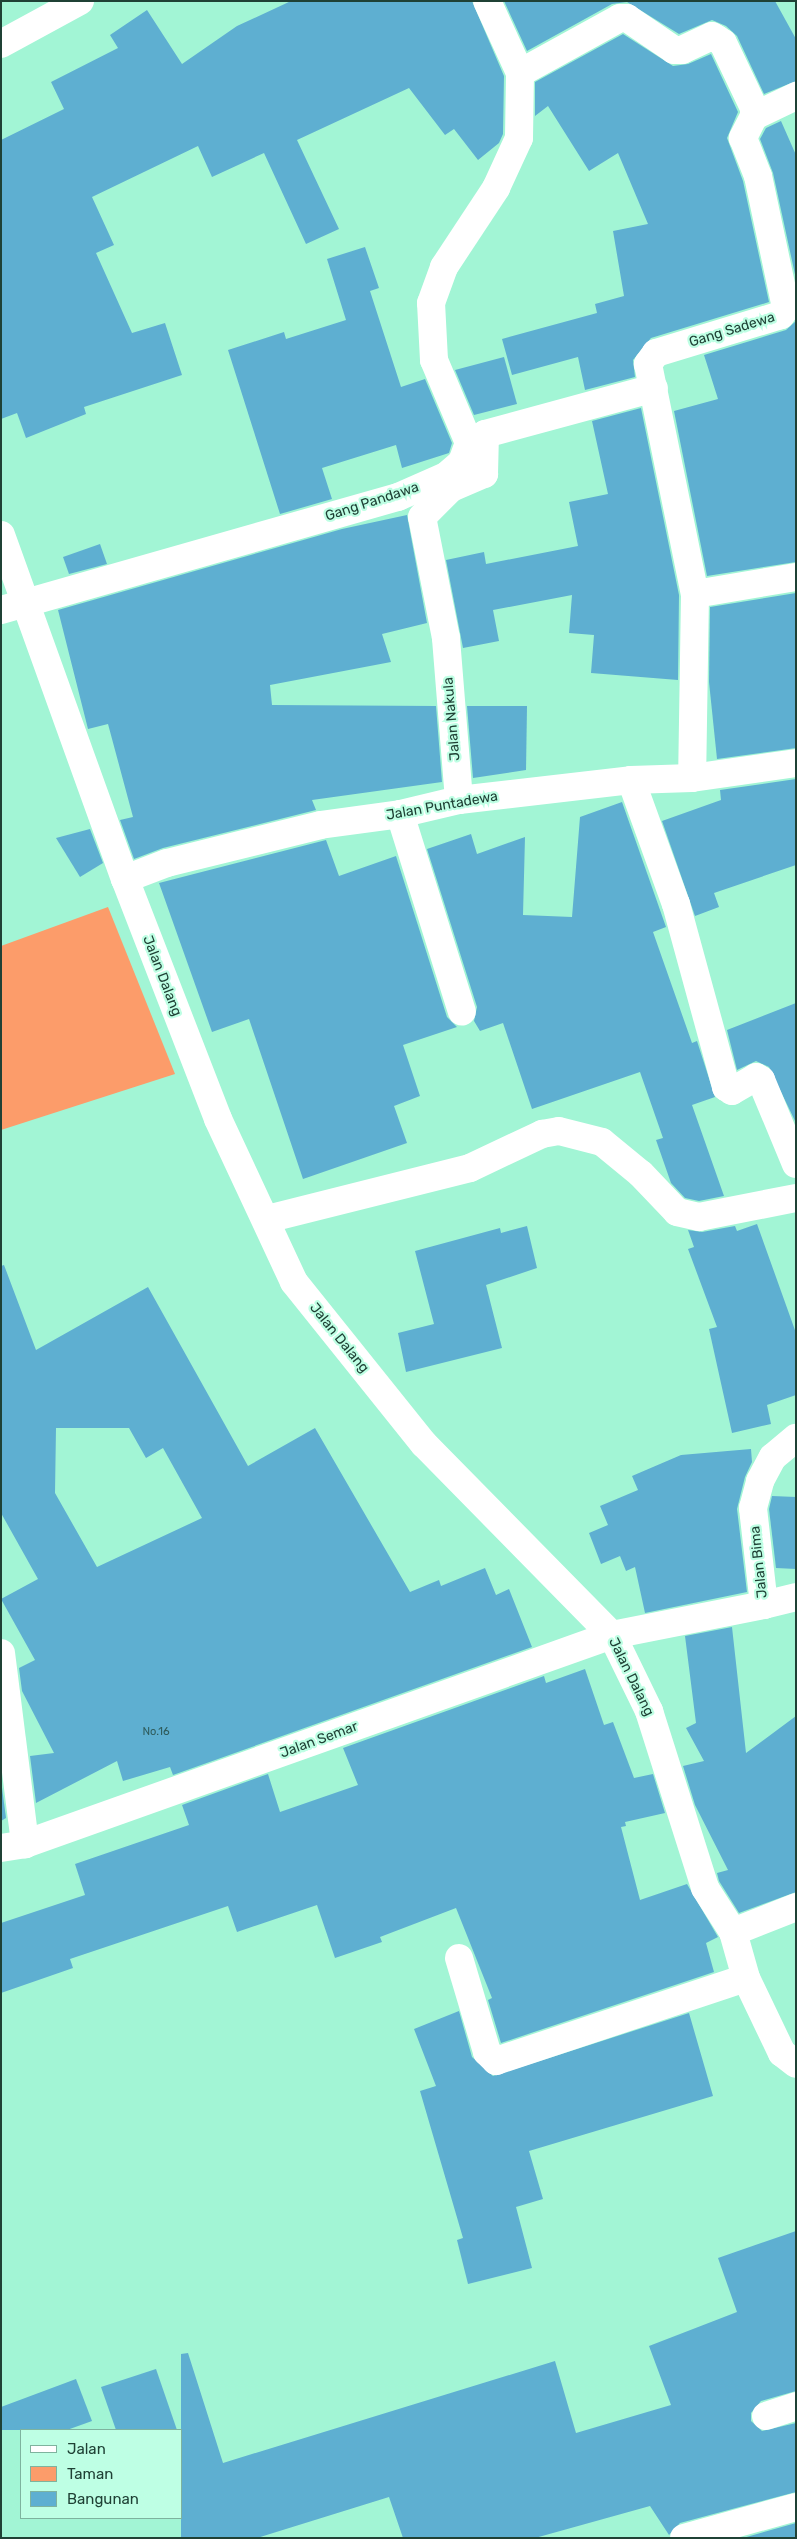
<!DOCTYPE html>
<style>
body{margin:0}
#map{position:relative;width:797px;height:2539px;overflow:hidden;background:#a2f5d5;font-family:Rubik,sans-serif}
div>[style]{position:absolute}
.green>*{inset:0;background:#fc9c6a}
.building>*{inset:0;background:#5eafd1}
.minor>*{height:28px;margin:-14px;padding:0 14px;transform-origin:14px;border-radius:14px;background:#fff}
span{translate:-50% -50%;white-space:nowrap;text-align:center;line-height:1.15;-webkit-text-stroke:4.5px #beffe4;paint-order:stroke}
.number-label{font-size:11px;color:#2f5c5c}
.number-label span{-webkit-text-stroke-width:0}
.street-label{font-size:14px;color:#1f4135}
.frame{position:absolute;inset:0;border:2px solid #1f4135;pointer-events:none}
.legend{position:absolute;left:20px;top:2429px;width:162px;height:90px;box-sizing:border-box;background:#beffe4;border:1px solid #7eb39e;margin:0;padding:6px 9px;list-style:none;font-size:15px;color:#1f4135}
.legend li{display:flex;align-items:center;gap:10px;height:25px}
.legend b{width:25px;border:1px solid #7eb39e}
</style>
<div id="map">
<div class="green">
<div style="clip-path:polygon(108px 907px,175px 1074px,1px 1130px,1px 946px)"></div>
</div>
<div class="building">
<div style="clip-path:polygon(291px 1px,472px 1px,504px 76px,503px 134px,499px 143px,478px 160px,454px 129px,445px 135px,409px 88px,297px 140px,339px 229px,306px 244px,264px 153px,212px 177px,198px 146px,92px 197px,114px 245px,96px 253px,132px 333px,165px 323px,182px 375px,84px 407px,86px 414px,26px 438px,17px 413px,1px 419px,1px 140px,64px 109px,51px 82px,118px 48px,110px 35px,147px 10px,182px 64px,237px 26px)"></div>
<div style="clip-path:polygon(504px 1px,775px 1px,796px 39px,796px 81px,764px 94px,737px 36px,726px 26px,712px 20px,679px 34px,627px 2px,612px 4px,527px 51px)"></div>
<div style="clip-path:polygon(623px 34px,673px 66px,688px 64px,711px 54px,738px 112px,727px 138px,743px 181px,769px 302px,651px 338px,633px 360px,635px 377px,585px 390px,578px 357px,512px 375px,502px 339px,597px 313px,595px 304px,624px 296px,613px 231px,648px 224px,618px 153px,589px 171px,548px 106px,535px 116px,535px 82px)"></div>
<div style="clip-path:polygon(781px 121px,796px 155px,796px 279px,773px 173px,760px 139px,766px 128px)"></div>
<div style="clip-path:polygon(365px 247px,379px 288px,370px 291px,401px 387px,425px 379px,452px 443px,449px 453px,402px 468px,396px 445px,322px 468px,332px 499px,280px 514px,228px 350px,284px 332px,286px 339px,346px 320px,327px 259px)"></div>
<div style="clip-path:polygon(796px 321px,796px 562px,707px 576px,674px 411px,718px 399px,704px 355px,786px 330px)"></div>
<div style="clip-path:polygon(504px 357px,517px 404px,474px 415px,455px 370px)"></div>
<div style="clip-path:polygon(641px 408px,679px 595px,678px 680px,591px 673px,594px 635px,569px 633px,572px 595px,493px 610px,499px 641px,463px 648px,446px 560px,484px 552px,486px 564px,578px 546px,569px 502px,608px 494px,592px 421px)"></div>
<div style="clip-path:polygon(407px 515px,427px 623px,382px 634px,391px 662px,270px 685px,272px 705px,436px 706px,442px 782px,312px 800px,316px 810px,163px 848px,134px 859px,120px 820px,133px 817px,108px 724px,88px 729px,58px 610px,342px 529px)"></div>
<div style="clip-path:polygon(100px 544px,107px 564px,69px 574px,63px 557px)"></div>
<div style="clip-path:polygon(796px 593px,796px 748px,717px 759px,709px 682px,710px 607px)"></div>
<div style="clip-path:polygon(467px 706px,527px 706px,526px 770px,473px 778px)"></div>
<div style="clip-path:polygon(796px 779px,796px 865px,714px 893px,719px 907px,695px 916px,662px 821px,721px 800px,720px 790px)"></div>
<div style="clip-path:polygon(622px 802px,666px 927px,653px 932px,692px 1043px,697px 1041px,715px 1097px,692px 1105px,724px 1196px,699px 1201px,685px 1198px,671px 1183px,656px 1140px,663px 1138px,640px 1072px,532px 1109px,503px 1023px,480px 1031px,474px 1021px,477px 1007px,427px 849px,471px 834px,477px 854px,525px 837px,523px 915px,572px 917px,580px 817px)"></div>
<div style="clip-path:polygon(90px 829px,103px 863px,80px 877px,56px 838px)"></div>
<div style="clip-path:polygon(326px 840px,339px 876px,396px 856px,447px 1017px,457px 1027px,403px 1045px,420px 1096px,394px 1106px,407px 1143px,303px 1179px,249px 1019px,212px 1032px,159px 883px)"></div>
<div style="clip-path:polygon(796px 1003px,796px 1123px,769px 1067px,756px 1061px,737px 1070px,727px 1030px)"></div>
<div style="clip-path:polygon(757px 1224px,796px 1333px,796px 1395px,767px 1405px,771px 1424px,732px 1433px,709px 1329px,717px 1327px,688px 1249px,694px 1247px,688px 1230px,702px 1232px,735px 1226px,737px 1231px)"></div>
<div style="clip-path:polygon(527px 1226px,537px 1268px,486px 1285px,502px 1348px,406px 1372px,398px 1333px,434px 1324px,415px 1251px,500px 1228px,501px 1233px)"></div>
<div style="clip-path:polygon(evenodd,4px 1265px,36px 1350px,148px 1287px,248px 1466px,315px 1428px,410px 1592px,439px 1580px,441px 1586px,485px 1568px,496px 1595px,509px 1589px,532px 1647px,173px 1775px,170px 1767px,123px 1781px,117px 1761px,36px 1803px,30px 1756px,54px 1753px,22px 1691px,19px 1668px,35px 1660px,1px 1599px,38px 1579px,1px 1513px,1px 1266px,4px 1265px,56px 1428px,129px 1428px,146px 1458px,163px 1448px,202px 1518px,97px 1567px,55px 1493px,56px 1428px)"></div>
<div style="clip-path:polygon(751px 1449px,752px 1462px,745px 1477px,737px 1509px,747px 1592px,645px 1613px,635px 1567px,626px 1571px,620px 1556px,601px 1564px,589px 1533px,608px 1525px,600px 1506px,638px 1490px,632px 1476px,681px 1455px)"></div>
<div style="clip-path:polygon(772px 1496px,796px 1497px,796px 1569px,776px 1568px,769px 1509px)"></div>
<div style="clip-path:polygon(732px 1627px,746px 1753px,796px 1716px,796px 1892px,739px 1913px,719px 1881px,717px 1873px,728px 1870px,695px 1805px,683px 1766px,704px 1761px,686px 1728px,696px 1723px,685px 1636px)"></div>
<div style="clip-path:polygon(585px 1669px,604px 1725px,613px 1722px,634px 1778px,653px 1774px,665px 1813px,625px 1822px,626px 1826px,621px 1827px,640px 1900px,687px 1884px,718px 1937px,706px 1943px,714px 1972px,501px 2043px,488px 2000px,492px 1998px,456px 1908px,380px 1937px,382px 1942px,335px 1958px,317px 1905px,237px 1932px,228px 1906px,70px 1959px,73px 1968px,1px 1993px,1px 1923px,85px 1895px,75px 1864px,189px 1825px,182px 1805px,268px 1774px,280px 1812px,358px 1785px,343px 1748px,544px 1676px,546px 1683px)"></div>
<div style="clip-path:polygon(1px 1780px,6px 1818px,1px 1821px)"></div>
<div style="clip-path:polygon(459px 2011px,472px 2057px,493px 2076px,689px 2013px,713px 2096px,529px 2151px,543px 2199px,516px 2207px,532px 2268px,468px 2284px,457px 2240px,463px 2238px,420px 2091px,436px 2086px,414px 2029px)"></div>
<div style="clip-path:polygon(796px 2231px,796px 2391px,761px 2401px,751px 2413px,751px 2421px,762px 2431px,796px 2423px,796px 2492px,680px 2523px,669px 2535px,650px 2506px,535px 2538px,403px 2538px,389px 2497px,257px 2538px,181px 2538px,181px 2354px,188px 2353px,223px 2463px,555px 2361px,576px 2433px,671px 2405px,649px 2346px,737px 2312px,718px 2258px)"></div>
<div style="clip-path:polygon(156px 2369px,177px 2430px,116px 2430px,101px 2387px)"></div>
<div style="clip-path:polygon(76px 2379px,92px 2421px,67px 2430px,1px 2430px,1px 2407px)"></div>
<div style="clip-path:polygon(796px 2523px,796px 2538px,743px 2538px)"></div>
</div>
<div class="minor">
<div style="left:1px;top:44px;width:90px;rotate:-28.6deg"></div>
<div style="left:520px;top:73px;width:114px;rotate:-28.8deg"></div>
<div style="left:620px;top:18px;width:7px"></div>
<div style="left:627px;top:18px;width:57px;rotate:34.2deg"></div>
<div style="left:674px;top:50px;width:8px"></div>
<div style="left:682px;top:50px;width:33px;rotate:-25deg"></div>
<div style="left:712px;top:36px;width:6px;rotate:31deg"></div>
<div style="left:717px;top:39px;width:7px;rotate:34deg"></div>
<div style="left:723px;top:43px;width:72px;rotate:64.5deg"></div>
<div style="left:754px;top:108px;width:8px;rotate:90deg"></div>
<div style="left:754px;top:116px;width:25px;rotate:117deg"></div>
<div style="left:743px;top:138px;width:41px;rotate:68.5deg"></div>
<div style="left:758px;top:176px;width:135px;rotate:78deg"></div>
<div style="left:786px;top:308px;width:9px;rotate:126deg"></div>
<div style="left:781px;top:315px;width:131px;rotate:163.1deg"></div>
<div style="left:656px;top:353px;width:14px;rotate:126deg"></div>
<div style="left:648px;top:364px;width:235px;rotate:78.5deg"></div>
<div style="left:695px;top:594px;width:184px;rotate:90.9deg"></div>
<div style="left:754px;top:116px;width:47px;rotate:-25.5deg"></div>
<div style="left:1px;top:535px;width:366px;rotate:70.2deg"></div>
<div style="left:125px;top:879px;width:257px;rotate:68.8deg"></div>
<div style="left:218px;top:1119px;width:180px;rotate:65deg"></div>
<div style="left:294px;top:1282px;width:208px;rotate:51.3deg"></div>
<div style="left:424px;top:1444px;width:268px;rotate:45.5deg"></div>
<div style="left:612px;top:1635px;width:85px;rotate:64deg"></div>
<div style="left:649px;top:1711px;width:186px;rotate:72.4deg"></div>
<div style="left:705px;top:1888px;width:52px;rotate:57.5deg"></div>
<div style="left:733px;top:1932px;width:48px;rotate:74.2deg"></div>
<div style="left:746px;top:1978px;width:83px;rotate:64.4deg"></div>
<div style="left:782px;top:2053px;width:18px;rotate:38deg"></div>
<div style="left:695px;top:594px;width:102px;rotate:-9.6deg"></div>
<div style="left:1px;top:610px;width:413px;rotate:-15.9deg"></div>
<div style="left:398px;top:497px;width:52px;rotate:-23.6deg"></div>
<div style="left:446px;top:476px;width:21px;rotate:-41deg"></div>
<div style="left:462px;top:462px;width:20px;rotate:-70deg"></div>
<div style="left:469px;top:443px;width:90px;rotate:-112.9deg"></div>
<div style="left:434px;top:360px;width:57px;rotate:-93deg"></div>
<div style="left:431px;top:303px;width:38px;rotate:-70deg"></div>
<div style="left:444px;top:267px;width:95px;rotate:-56.6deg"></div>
<div style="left:496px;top:188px;width:55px;rotate:-65.3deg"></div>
<div style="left:519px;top:138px;width:65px;rotate:-89.1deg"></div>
<div style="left:520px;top:73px;width:79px;rotate:-114.6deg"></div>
<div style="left:631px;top:780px;width:132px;rotate:70.1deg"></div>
<div style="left:676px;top:904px;width:190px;rotate:74.7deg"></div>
<div style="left:726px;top:1087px;width:7px;rotate:34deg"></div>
<div style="left:732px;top:1091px;width:28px;rotate:-30deg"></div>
<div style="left:756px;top:1077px;width:6px;rotate:31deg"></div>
<div style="left:761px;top:1080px;width:91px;rotate:67.4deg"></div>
<div style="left:459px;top:800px;width:163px;rotate:-94.6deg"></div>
<div style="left:446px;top:638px;width:123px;rotate:-101.2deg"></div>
<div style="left:422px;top:517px;width:41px;rotate:-45deg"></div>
<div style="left:451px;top:488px;width:36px;rotate:-23deg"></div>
<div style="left:484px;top:474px;width:40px;rotate:-88.6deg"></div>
<div style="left:485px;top:434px;width:175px;rotate:-15.2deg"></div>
<div style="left:400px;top:814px;width:207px;rotate:72.6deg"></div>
<div style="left:125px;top:879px;width:45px;rotate:-20.9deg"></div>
<div style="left:167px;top:863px;width:158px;rotate:-13.9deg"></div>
<div style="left:320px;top:825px;width:81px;rotate:-7.8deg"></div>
<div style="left:400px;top:814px;width:61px;rotate:-13.3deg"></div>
<div style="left:459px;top:800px;width:173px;rotate:-6.6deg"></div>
<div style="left:631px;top:780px;width:61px;rotate:-1.9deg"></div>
<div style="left:692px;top:778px;width:105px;rotate:-8.2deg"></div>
<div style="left:267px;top:1219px;width:209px;rotate:-14.1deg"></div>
<div style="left:470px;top:1168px;width:80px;rotate:-25.3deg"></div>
<div style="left:542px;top:1134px;width:17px;rotate:-10deg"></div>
<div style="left:559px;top:1131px;width:44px;rotate:14.3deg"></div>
<div style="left:602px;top:1142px;width:50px;rotate:39.4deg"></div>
<div style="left:641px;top:1174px;width:52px;rotate:46.5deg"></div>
<div style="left:677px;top:1212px;width:23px;rotate:13deg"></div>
<div style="left:699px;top:1217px;width:99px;rotate:-11.1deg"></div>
<div style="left:764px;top:1605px;width:33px;rotate:-14deg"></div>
<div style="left:1px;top:1653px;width:193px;rotate:82.8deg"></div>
<div style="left:1px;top:1848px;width:24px;rotate:-9deg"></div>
<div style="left:25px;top:1844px;width:623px;rotate:-19.6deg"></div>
<div style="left:612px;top:1635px;width:155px;rotate:-11.2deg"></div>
<div style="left:764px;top:1605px;width:98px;rotate:-96.5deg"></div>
<div style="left:753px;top:1508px;width:28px;rotate:-75deg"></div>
<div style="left:760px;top:1481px;width:27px;rotate:-62deg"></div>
<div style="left:773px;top:1457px;width:30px;rotate:-40deg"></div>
<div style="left:733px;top:1932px;width:68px;rotate:-21.6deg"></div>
<div style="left:459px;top:1958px;width:98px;rotate:73.4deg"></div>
<div style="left:487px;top:2052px;width:13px;rotate:45deg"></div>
<div style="left:496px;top:2061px;width:263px;rotate:-18.4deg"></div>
<div style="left:766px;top:2416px;width:32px;rotate:-18deg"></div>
<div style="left:684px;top:2538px;width:116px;rotate:-15.5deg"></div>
</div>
<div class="number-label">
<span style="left:156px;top:1732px">No.16</span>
</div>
<div class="street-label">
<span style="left:732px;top:330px;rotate:-17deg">Gang Sadewa</span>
<span style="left:372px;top:502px;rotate:-18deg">Gang Pandawa</span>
<span style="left:452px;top:719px;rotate:-95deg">Jalan Nakula</span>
<span style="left:442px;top:806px;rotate:-10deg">Jalan Puntadewa</span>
<span style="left:162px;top:976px;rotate:69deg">Jalan Dalang</span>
<span style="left:339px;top:1338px;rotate:51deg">Jalan Dalang</span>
<span style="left:759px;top:1562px;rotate:-96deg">Jalan Bima</span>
<span style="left:631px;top:1677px;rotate:64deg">Jalan Dalang</span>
<span style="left:319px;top:1740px;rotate:-20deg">Jalan Semar</span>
</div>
<div class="frame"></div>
<ul class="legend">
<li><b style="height:6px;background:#fff"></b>Jalan</li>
<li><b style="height:14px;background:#fc9c6a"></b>Taman</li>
<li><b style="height:14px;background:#5eafd1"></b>Bangunan</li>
</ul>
</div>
